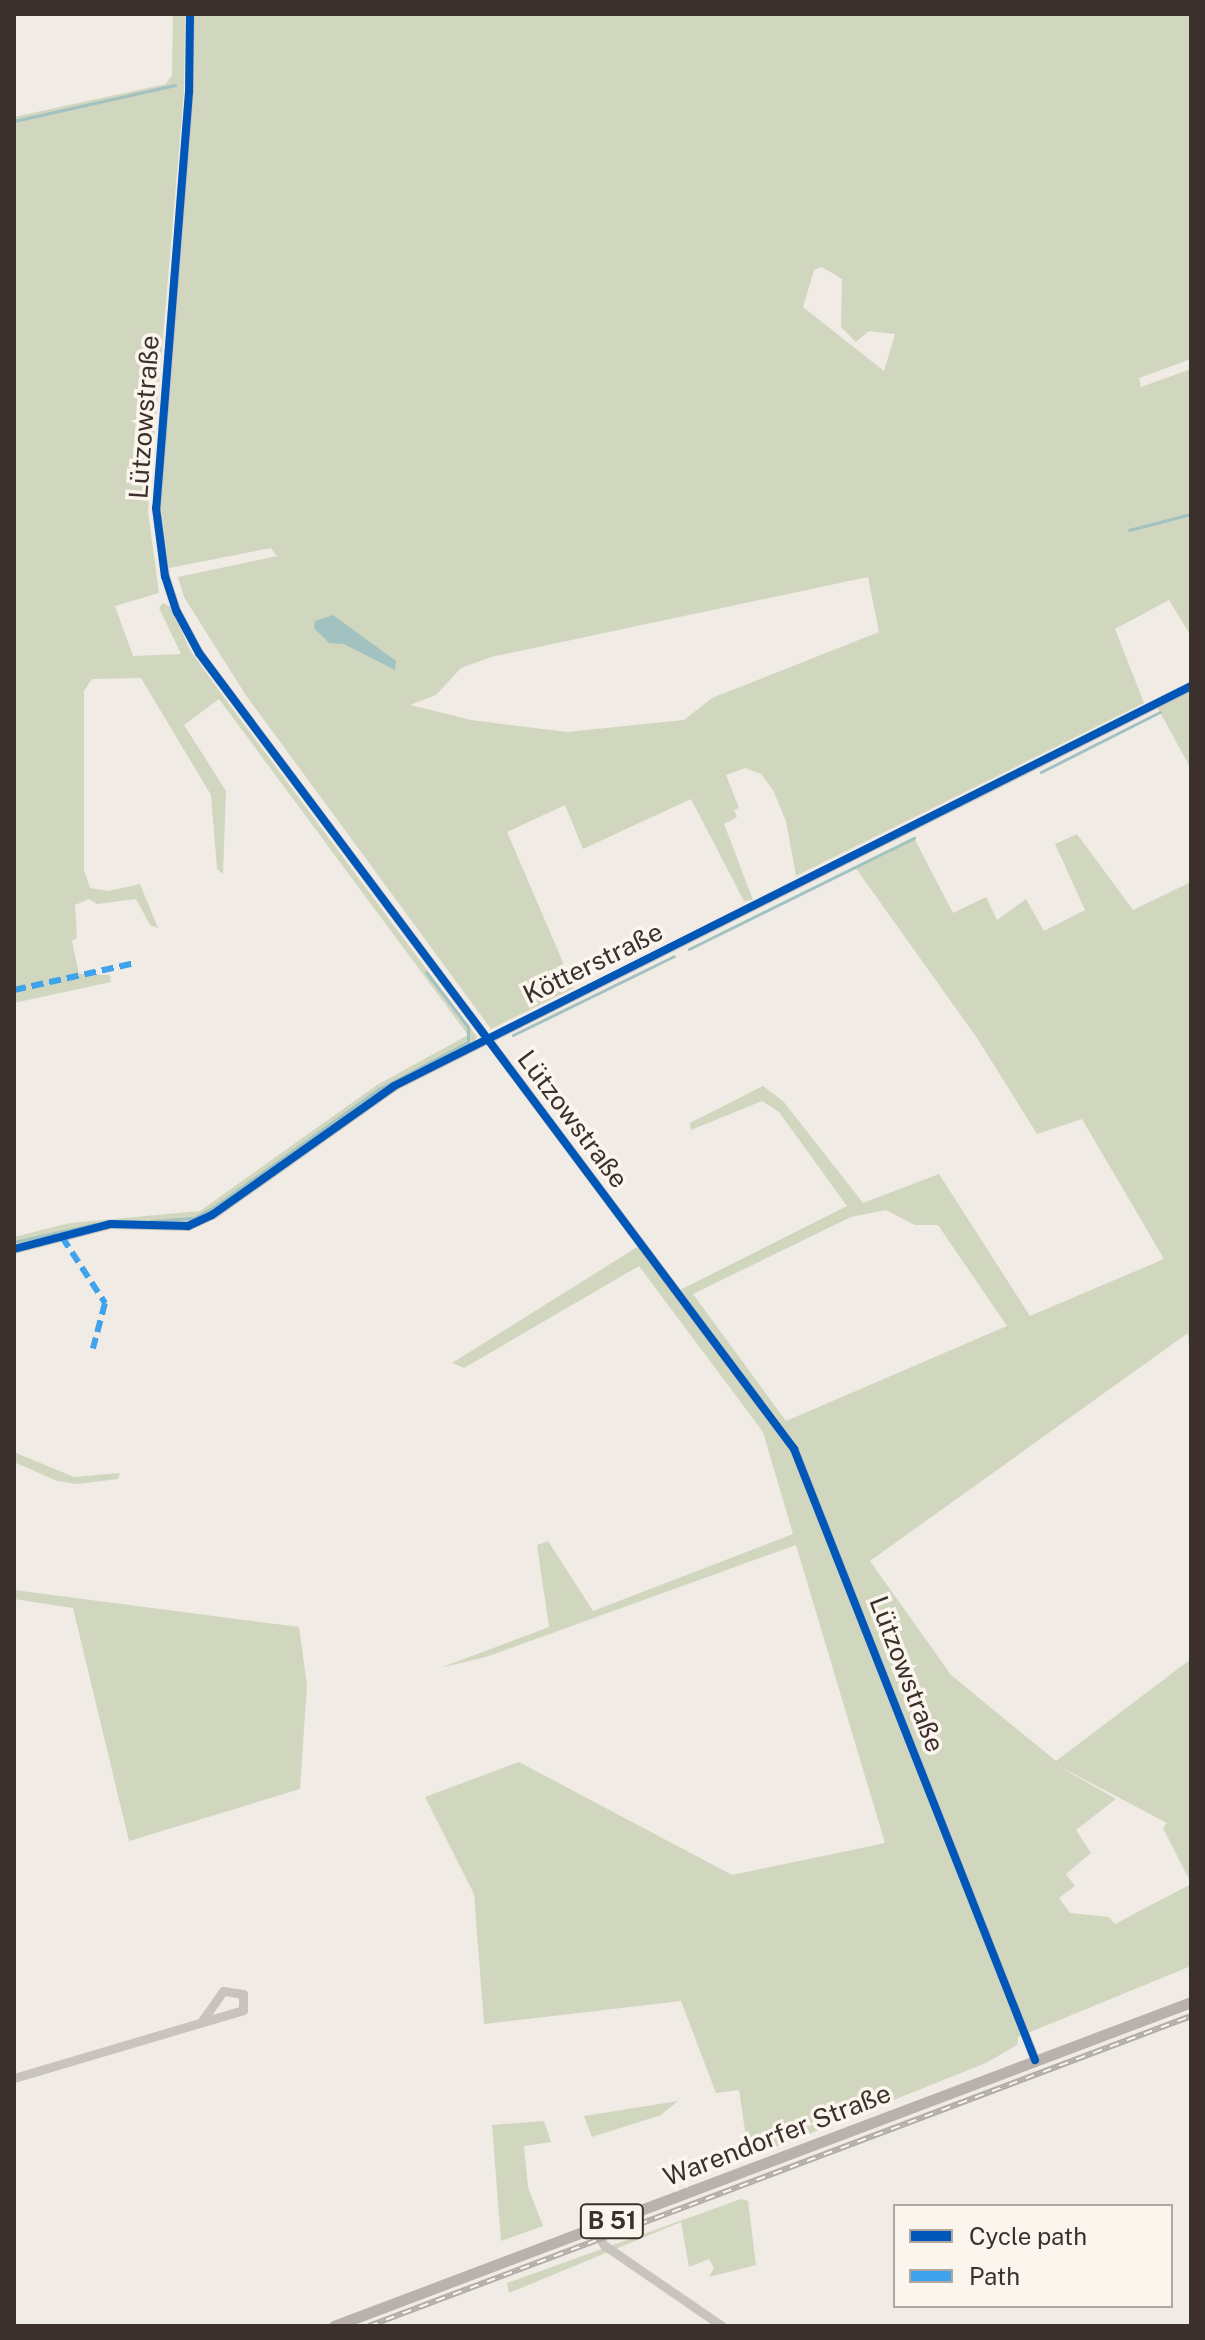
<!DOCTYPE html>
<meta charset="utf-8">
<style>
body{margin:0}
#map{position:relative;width:1205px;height:2340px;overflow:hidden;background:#f0ebe5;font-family:"Public Sans",sans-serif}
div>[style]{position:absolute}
.green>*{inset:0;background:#d1d6bf}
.water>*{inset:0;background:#a1c2c1}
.stream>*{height:3px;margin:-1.5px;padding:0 1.5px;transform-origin:1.5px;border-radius:1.5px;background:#a1c2c1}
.minor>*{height:9px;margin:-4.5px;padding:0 4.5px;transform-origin:4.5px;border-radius:4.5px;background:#c9c3be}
.major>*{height:11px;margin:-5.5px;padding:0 5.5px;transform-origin:5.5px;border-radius:5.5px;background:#b8b1ad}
.rail>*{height:6px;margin-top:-3px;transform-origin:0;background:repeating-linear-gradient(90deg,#fbf5ee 0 9px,#b1aca8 0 18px);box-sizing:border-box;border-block:2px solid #b1aca8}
.quiet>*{height:6px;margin-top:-3px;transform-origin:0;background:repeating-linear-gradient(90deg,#3fa3eb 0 12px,transparent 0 18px)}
.cycleway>*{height:8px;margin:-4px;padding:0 4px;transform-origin:4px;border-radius:4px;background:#0057b8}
span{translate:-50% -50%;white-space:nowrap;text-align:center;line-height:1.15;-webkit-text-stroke:7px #fbf5ee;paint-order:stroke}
.shield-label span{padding:2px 6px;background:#fbf5ee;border:2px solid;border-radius:6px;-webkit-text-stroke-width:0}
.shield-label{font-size:24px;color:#3b302b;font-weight:700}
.street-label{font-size:26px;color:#3b302b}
.frame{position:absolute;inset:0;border:16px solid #3b302b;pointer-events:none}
.legend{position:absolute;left:893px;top:2204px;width:280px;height:104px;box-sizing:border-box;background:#fbf5ee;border:2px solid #aea6a0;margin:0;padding:10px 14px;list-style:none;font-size:24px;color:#3b302b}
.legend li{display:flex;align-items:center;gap:16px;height:40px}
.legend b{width:40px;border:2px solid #aea6a0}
</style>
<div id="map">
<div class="green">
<div style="clip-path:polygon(173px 14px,185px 14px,184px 91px,148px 512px,159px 593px,115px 606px,133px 656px,181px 654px,159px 608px,163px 603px,171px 607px,190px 650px,223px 696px,477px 1037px,473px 1045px,394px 1086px,212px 1215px,188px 1226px,111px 1224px,14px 1245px,14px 1237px,70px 1223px,200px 1211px,377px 1085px,468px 1035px,219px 699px,184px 725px,226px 791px,223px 874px,217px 869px,211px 795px,141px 678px,92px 679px,84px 691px,84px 870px,90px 888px,108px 891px,140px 884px,158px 928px,150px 925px,136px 899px,97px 904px,89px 899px,75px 905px,77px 938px,72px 941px,79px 974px,110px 975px,111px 982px,14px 1003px,14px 117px,166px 84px,172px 75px)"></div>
<div style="clip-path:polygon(evenodd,195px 14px,1191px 14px,1191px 359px,1139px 378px,1141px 387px,1191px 369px,1191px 636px,1169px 600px,1115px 629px,1144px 703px,796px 876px,786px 821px,773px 790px,761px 774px,745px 768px,726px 775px,739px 808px,734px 810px,737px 817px,724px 824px,753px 900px,744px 901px,691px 799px,583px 849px,565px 805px,507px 832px,574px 988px,491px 1029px,245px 694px,184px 597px,178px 577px,277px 556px,271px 548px,169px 568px,161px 507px,194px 91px,195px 14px,822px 267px,842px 279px,841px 327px,856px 342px,869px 331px,895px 334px,884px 371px,803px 307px,814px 270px,822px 267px,195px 14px,868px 577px,879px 632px,712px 698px,684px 720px,567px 732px,471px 720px,410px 705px,436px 695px,461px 668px,491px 657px,868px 577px)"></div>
<div style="clip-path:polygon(1191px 686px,1191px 769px,1155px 703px)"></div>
<div style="clip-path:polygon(evenodd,1077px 834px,1133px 910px,1191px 882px,1191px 1372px,1188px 1333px,870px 1561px,951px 1675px,1056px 1761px,1191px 1659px,1191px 1883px,1163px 1828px,1167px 1823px,1053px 1763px,1116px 1799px,1076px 1830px,1091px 1853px,1066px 1874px,1075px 1886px,1059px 1898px,1070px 1913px,1109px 1917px,1115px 1924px,1191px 1884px,1191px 1966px,1018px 2037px,1017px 2045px,986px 2063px,749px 2158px,739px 2090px,716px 2093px,681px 2001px,484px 2024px,474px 1894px,425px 1797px,519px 1762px,732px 1875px,885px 1843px,796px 1545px,486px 1657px,440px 1668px,549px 1627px,537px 1545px,548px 1541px,593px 1611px,793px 1534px,763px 1432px,639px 1266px,464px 1368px,452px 1363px,642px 1244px,678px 1291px,847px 1206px,779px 1112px,762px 1101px,691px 1130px,690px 1123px,763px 1086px,783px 1101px,863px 1203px,939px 1174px,1030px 1316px,1164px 1259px,1082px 1119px,1037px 1134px,977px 1038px,855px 867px,914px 838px,953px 913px,986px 897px,997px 920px,1026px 899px,1044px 931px,1085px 910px,1055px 844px,1077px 834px,886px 1210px,915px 1225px,938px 1225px,1007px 1326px,786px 1421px,693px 1294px,851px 1217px,886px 1210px)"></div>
<div style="clip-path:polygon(14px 1452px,74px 1477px,120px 1473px,118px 1479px,77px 1484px,57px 1481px,14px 1462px)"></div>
<div style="clip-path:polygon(14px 1590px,299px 1627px,307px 1685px,300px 1789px,129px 1841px,73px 1608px,14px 1599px)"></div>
<div style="clip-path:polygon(678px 2101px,661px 2115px,592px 2137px,584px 2116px)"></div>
<div style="clip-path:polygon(544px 2121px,551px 2142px,524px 2146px,528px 2187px,543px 2226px,501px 2241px,492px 2125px)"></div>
<div style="clip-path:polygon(741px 2199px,748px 2201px,756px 2265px,709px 2277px,714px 2268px,709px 2259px,689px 2267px,681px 2222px,509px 2293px,507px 2283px)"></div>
</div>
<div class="water">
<div style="clip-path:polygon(333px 615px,396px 661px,395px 670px,344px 644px,329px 643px,314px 628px,315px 621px)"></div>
</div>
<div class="stream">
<div style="left:14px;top:121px;width:165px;rotate:-12.6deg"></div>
<div style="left:1129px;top:530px;width:64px;rotate:-14.5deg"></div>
<div style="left:1041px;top:772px;width:133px;rotate:-26.8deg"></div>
<div style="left:689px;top:949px;width:251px;rotate:-26.3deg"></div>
<div style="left:513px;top:1035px;width:179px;rotate:-26.1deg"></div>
<div style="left:151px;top:1221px;width:43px;rotate:-4deg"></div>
<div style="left:194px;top:1218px;width:23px;rotate:-29deg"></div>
<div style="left:214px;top:1207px;width:203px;rotate:-35.6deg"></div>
<div style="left:379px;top:1089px;width:101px;rotate:-27.8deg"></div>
<div style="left:468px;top:1042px;width:15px;rotate:-90deg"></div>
<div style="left:468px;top:1027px;width:69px;rotate:-127.4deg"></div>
<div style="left:14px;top:1242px;width:83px;rotate:-12.5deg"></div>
</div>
<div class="minor">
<div style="left:190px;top:14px;width:78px;rotate:90.7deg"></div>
<div style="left:189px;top:92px;width:417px;rotate:94.5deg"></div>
<div style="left:156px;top:508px;width:69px;rotate:82.5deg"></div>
<div style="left:165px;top:576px;width:38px;rotate:72deg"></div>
<div style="left:177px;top:612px;width:47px;rotate:61.8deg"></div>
<div style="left:199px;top:653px;width:994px;rotate:53.22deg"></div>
<div style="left:794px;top:1449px;width:657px;rotate:68.47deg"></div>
<div style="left:14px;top:1249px;width:100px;rotate:-14.5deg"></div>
<div style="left:111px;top:1224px;width:77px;rotate:1.5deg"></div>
<div style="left:188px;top:1226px;width:26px;rotate:-25deg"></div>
<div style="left:212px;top:1215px;width:223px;rotate:-35.3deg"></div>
<div style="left:394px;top:1086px;width:892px;rotate:-26.65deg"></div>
<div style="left:14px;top:2078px;width:239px;rotate:-16.5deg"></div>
<div style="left:243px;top:2010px;width:16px;rotate:-90deg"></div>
<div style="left:243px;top:1994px;width:20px;rotate:-171deg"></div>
<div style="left:223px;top:1991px;width:37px;rotate:125deg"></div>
<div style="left:594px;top:2228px;width:20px;rotate:60deg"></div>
<div style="left:604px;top:2245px;width:143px;rotate:34.5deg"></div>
</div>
<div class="major">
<div style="left:334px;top:2326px;width:916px;rotate:-20.71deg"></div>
</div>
<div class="rail">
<div style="left:369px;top:2326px;width:879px;rotate:-20.66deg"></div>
</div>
<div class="quiet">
<div style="left:14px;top:990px;width:124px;rotate:-12.6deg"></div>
<div style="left:62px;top:1237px;width:79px;rotate:56.9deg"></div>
<div style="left:105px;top:1303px;width:47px;rotate:104.9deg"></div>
</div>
<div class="cycleway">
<div style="left:190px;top:14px;width:78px;rotate:90.7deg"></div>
<div style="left:189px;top:92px;width:417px;rotate:94.5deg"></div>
<div style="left:156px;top:508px;width:69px;rotate:82.5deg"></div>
<div style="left:165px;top:576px;width:38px;rotate:72deg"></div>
<div style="left:177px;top:612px;width:47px;rotate:61.8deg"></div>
<div style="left:199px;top:653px;width:994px;rotate:53.22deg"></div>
<div style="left:794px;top:1449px;width:657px;rotate:68.47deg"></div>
<div style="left:14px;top:1249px;width:100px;rotate:-14.5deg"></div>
<div style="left:111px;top:1224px;width:77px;rotate:1.5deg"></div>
<div style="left:188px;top:1226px;width:26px;rotate:-25deg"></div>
<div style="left:212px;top:1215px;width:223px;rotate:-35.3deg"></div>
<div style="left:394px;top:1086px;width:892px;rotate:-26.65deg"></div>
</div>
<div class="shield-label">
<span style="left:612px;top:2221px">B 51</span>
</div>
<div class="street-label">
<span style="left:144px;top:417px;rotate:-86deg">Lützowstraße</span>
<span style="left:593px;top:963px;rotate:-26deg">Kötterstraße</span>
<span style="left:573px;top:1119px;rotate:53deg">Lützowstraße</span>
<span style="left:907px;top:1674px;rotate:69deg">Lützowstraße</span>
<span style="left:777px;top:2135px;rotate:-21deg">Warendorfer Straße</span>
</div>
<div class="frame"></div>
<ul class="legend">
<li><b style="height:10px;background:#0057b8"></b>Cycle path</li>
<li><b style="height:10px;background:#3fa3eb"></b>Path</li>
</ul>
</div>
